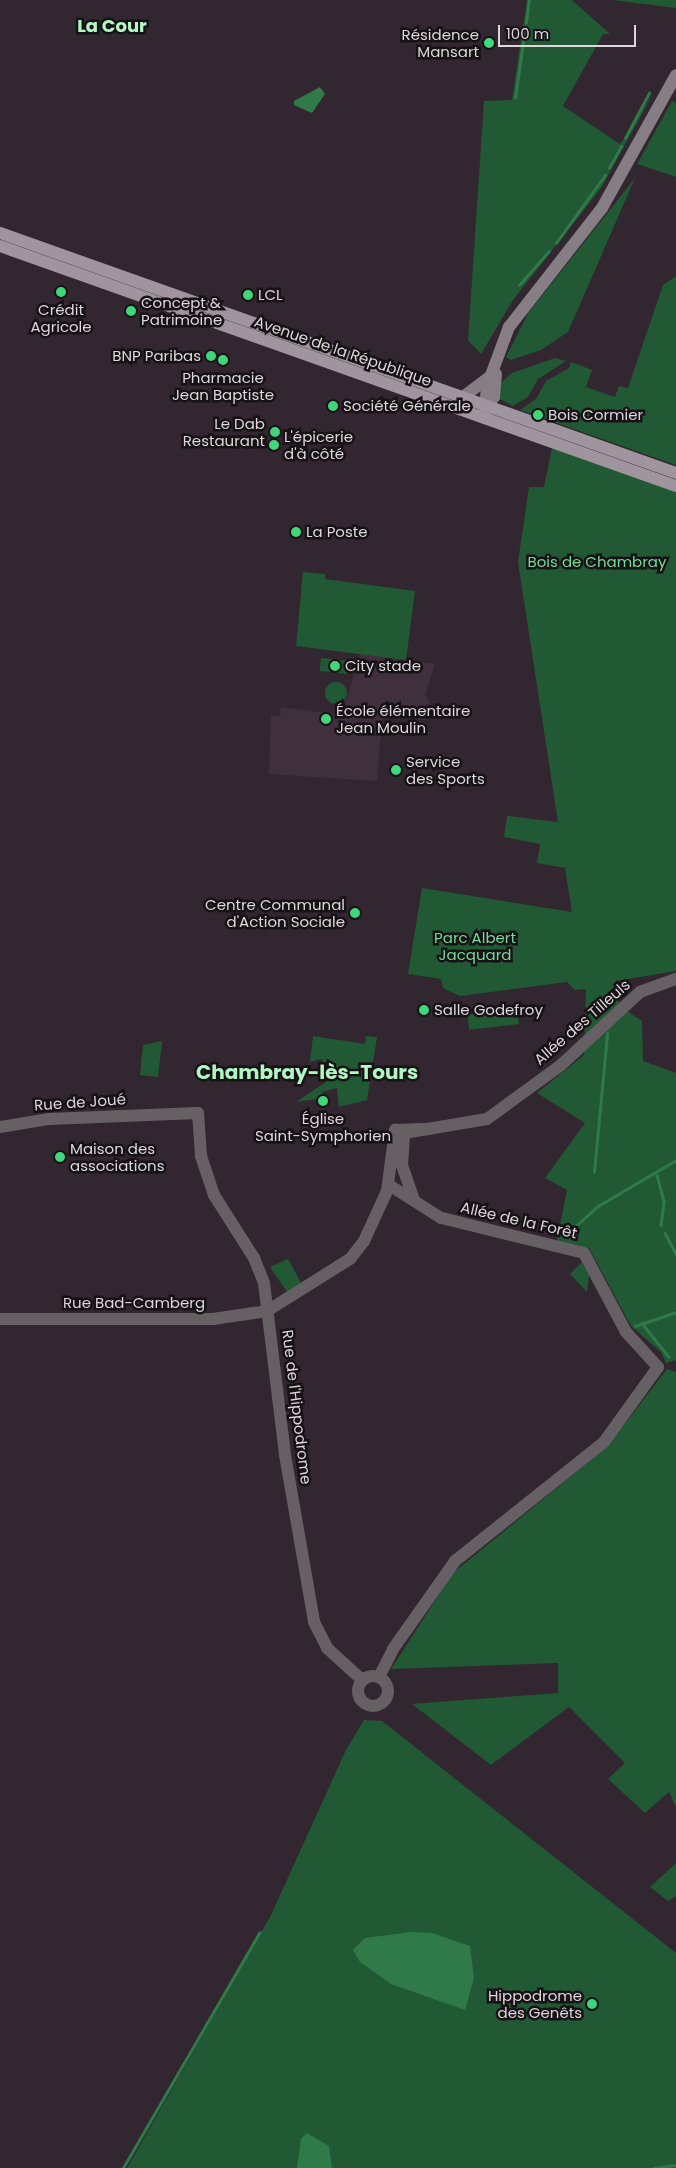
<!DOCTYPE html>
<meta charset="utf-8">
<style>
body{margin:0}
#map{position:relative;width:676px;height:2168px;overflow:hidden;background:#322730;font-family:Poppins,sans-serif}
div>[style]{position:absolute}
.built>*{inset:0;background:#40303d}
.green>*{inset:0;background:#205934;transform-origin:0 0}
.round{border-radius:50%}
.water>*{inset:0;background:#307a4a}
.stream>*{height:2.5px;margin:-1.25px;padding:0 1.25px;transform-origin:1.25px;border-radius:1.25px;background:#307a4a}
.tertiary>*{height:12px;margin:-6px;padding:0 6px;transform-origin:6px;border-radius:6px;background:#666065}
.tertiary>.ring{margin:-6px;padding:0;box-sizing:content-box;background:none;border:12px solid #666065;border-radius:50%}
.secondary>*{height:12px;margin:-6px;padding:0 6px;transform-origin:6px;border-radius:6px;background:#877e85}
.primary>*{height:12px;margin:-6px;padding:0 6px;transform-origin:6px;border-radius:6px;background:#a0959e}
.dots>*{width:14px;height:14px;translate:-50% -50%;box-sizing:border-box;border:2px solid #171216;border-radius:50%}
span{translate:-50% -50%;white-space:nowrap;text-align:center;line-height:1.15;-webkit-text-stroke:5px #171216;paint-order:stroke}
.poi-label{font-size:15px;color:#ddd6db}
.right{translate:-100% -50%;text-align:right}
.left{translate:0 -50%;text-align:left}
.street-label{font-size:15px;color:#ddd6db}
.park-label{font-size:15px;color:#77da96}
.quarter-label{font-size:18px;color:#b0f7c3;font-weight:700}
.district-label{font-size:20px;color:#b0f7c3;font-weight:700}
.scale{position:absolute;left:498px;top:25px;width:138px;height:22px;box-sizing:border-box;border:2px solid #ddd6db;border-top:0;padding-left:6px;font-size:15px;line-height:18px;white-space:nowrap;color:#ddd6db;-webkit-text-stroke:4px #171216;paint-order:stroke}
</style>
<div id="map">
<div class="built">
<div style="clip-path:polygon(360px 654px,435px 664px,425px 695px,429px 700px,426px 720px,382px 718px,377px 781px,269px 774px,271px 715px,280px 716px,281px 707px,342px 715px)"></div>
</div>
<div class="green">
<div style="clip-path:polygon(527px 0,572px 0,610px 34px,603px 34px,563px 106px,620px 144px,654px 92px,601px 188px,513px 300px,481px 354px,468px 340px,484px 101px,512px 100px)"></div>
<div style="clip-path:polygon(612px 0,676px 0,676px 8px)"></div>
<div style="clip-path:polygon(672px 101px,676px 103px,676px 177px,637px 164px)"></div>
<div style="clip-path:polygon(635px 178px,568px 332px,541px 350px,511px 360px,506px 357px,529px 312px)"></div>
<div style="clip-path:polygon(676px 276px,676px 465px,520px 410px,536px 399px,546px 381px,569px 368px,571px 362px,592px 370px,586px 387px,615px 397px,619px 386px,628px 388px,663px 285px)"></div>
<div style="clip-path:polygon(555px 358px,566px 361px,538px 379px,528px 397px,513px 406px,498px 398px,501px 383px,512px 373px)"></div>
<div style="clip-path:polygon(553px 443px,676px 486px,676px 971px,616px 981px,619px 1006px,642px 1021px,643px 1061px,676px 1073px,676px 1360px,666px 1363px,661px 1352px,631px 1326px,589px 1248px,556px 1244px,567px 1190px,545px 1178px,585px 1123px,537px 1093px,584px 1055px,586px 989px,575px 990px,567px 982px,460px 996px,443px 988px,441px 979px,408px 974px,422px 888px,572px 912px,565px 868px,537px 863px,540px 844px,504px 837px,507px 816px,558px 822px,518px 562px,529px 487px,544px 487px)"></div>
<div style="clip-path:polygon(303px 572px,325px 574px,325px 579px,415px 591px,406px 660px,296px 646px)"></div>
<div style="left:321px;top:658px;width:28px;height:13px;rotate:6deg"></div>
<div class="round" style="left:325px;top:682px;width:22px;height:22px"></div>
<div style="left:517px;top:1008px;width:16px;height:50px;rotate:83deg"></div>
<div style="clip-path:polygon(313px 1036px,365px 1044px,366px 1036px,377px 1037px,367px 1100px,339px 1107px,337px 1088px,322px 1092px,323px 1098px,296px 1102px,335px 1076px,321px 1059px,310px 1062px)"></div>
<div style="clip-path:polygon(162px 1041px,158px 1077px,140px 1075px,143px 1045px)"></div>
<div style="clip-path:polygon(288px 1259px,301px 1283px,287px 1292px,270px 1267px)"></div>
<div style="clip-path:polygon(582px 1262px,589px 1275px,587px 1292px,570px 1274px)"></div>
<div style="clip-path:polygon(667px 1369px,676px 1372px,676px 1807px,669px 1792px,645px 1813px,608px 1779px,625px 1763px,569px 1707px,491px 1765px,412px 1704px,558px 1693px,558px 1663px,391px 1669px,453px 1573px,607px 1447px)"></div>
<div style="clip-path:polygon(364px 1720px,382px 1721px,676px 1953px,676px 2168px,127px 2168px,271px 1915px,346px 1750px)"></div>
<div style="clip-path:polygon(676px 1863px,676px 1896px,668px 1901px,650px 1887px)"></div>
</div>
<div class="water">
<div style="clip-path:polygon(320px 87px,325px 94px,312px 113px,294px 105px,294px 101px)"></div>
<div style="clip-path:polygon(411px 1932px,432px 1933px,470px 1946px,474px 1978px,465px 2010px,391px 1984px,360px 1962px,353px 1950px,365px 1938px)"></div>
<div style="clip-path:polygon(307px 2133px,329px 2146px,332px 2168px,297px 2168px,301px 2139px)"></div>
</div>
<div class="stream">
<div style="left:526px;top:23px;width:23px;rotate:-83deg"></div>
<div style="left:515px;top:98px;width:70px;rotate:-81.8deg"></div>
<div style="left:625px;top:138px;width:51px;rotate:-61.9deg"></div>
<div style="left:609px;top:168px;width:25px;rotate:-61deg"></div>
<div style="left:556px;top:243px;width:84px;rotate:-54.2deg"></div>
<div style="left:519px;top:285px;width:45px;rotate:-48.6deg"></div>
<div style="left:594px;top:1172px;width:139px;rotate:-84.6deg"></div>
<div style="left:657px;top:1175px;width:28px;rotate:75deg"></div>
<div style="left:664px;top:1202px;width:23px;rotate:97deg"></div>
<div style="left:569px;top:1232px;width:39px;rotate:-42deg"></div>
<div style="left:598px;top:1206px;width:91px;rotate:-30.5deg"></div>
<div style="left:665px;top:1233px;width:24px;rotate:62deg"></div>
<div style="left:642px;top:1323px;width:43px;rotate:51.5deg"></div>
<div style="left:635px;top:1326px;width:43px;rotate:-18.9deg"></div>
<div style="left:123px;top:2168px;width:272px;rotate:-59.9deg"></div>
<div style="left:654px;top:2168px;width:22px;rotate:-8deg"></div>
</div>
<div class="tertiary">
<div style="left:0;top:1127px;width:50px;rotate:-9.3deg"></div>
<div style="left:49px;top:1119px;width:149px;rotate:-2.3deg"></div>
<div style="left:198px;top:1113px;width:43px;rotate:86deg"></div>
<div style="left:201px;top:1156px;width:41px;rotate:71.6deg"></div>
<div style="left:214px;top:1195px;width:75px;rotate:57.6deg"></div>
<div style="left:254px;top:1258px;width:27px;rotate:68deg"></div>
<div style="left:264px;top:1283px;width:173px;rotate:83deg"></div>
<div style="left:285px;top:1455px;width:169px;rotate:80.1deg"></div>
<div style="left:314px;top:1622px;width:29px;rotate:63deg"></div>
<div style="left:327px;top:1648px;width:47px;rotate:42.4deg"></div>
<div style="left:414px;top:1200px;width:37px;rotate:-109deg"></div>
<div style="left:402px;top:1165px;width:32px;rotate:-86deg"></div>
<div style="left:404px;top:1133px;width:84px;rotate:-9.6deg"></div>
<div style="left:487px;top:1119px;width:92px;rotate:-36.1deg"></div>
<div style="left:561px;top:1065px;width:108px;rotate:-42.7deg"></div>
<div style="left:640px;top:992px;width:38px;rotate:-20deg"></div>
<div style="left:0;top:1319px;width:213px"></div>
<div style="left:213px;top:1319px;width:55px;rotate:-8.4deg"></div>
<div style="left:267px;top:1311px;width:98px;rotate:-32.1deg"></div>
<div style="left:350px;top:1259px;width:23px;rotate:-52deg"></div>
<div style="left:364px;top:1241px;width:55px;rotate:-65.3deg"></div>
<div style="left:387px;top:1191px;width:62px;rotate:-82.5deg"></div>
<div style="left:395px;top:1130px;width:36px;rotate:-2deg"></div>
<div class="ring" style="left:358px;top:1676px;width:18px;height:18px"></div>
<div style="left:379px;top:1677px;width:31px;rotate:-63deg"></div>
<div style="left:393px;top:1649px;width:108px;rotate:-54.8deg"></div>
<div style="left:455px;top:1561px;width:191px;rotate:-38.6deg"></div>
<div style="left:604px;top:1442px;width:92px;rotate:-54.2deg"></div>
<div style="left:658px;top:1367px;width:47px;rotate:-132.4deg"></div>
<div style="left:626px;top:1332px;width:89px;rotate:-118deg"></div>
<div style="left:584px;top:1253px;width:147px;rotate:-166.2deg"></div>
<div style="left:441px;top:1218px;width:62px;rotate:-147.6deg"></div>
</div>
<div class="secondary">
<div style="left:463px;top:397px;width:34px;rotate:-37deg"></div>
<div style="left:487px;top:405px;width:11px;rotate:-49deg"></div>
<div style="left:494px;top:397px;width:23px;rotate:-85deg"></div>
<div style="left:485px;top:413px;width:27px;rotate:-86deg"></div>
<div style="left:487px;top:386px;width:63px;rotate:-69.6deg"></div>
<div style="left:509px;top:327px;width:151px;rotate:-52deg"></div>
<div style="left:602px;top:208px;width:152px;rotate:-60.9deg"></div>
</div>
<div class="primary">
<div style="left:0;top:233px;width:717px;rotate:19.55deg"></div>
<div style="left:0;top:246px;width:717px;rotate:19.55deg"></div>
</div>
<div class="dots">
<div style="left:489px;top:43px;background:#40d77c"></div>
<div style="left:61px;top:292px;background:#40d77c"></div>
<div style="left:248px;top:295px;background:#40d77c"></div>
<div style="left:131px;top:311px;background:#40d77c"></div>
<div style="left:211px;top:356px;background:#40d77c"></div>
<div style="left:223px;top:360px;background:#40d77c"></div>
<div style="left:333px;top:406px;background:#40d77c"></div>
<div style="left:538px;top:415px;background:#40d77c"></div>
<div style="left:275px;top:432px;background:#40d77c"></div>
<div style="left:274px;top:445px;background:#40d77c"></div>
<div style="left:296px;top:532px;background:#40d77c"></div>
<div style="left:335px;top:666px;background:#40d77c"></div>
<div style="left:326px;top:719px;background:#40d77c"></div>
<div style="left:396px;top:770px;background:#40d77c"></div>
<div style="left:355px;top:913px;background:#40d77c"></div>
<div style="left:424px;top:1010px;background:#40d77c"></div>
<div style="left:323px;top:1101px;background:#40d77c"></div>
<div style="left:60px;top:1157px;background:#40d77c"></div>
<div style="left:592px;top:2004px;background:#40d77c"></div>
</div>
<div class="poi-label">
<span class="right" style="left:479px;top:43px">Résidence<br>Mansart</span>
<span class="left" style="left:258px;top:295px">LCL</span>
<span class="left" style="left:141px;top:311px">Concept &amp;<br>Patrimoine</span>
<span style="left:61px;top:318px">Crédit<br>Agricole</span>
<span class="right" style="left:201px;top:356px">BNP Paribas</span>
<span style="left:223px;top:386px">Pharmacie<br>Jean Baptiste</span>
<span class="left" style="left:343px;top:406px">Société Générale</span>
<span class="left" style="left:548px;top:415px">Bois Cormier</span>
<span class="right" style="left:265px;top:432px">Le Dab<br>Restaurant</span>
<span class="left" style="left:284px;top:445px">L'épicerie<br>d'à côté</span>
<span class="left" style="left:306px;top:532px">La Poste</span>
<span class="left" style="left:345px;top:666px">City stade</span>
<span class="left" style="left:336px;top:719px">École élémentaire<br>Jean Moulin</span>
<span class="left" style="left:406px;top:770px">Service<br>des Sports</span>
<span class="right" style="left:345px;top:913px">Centre Communal<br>d'Action Sociale</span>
<span class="left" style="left:434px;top:1010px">Salle Godefroy</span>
<span style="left:323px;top:1127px">Église<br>Saint-Symphorien</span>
<span class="left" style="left:70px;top:1157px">Maison des<br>associations</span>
<span class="right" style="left:582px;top:2004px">Hippodrome<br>des Genêts</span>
</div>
<div class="street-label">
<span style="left:343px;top:351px;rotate:19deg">Avenue de la République</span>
<span style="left:582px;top:1022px;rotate:-41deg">Allée des Tilleuls</span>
<span style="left:80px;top:1102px;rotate:-4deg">Rue de Joué</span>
<span style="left:519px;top:1220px;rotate:13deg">Allée de la Forêt</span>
<span style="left:134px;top:1303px">Rue Bad-Camberg</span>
<span style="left:297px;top:1407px;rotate:83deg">Rue de l'Hippodrome</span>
</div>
<div class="park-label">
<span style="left:597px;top:562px">Bois de Chambray</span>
<span style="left:475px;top:946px">Parc Albert<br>Jacquard</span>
</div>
<div class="quarter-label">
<span style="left:112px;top:26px">La Cour</span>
</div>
<div class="district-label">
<span style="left:307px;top:1072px">Chambray-lès-Tours</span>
</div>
<div class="scale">100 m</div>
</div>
